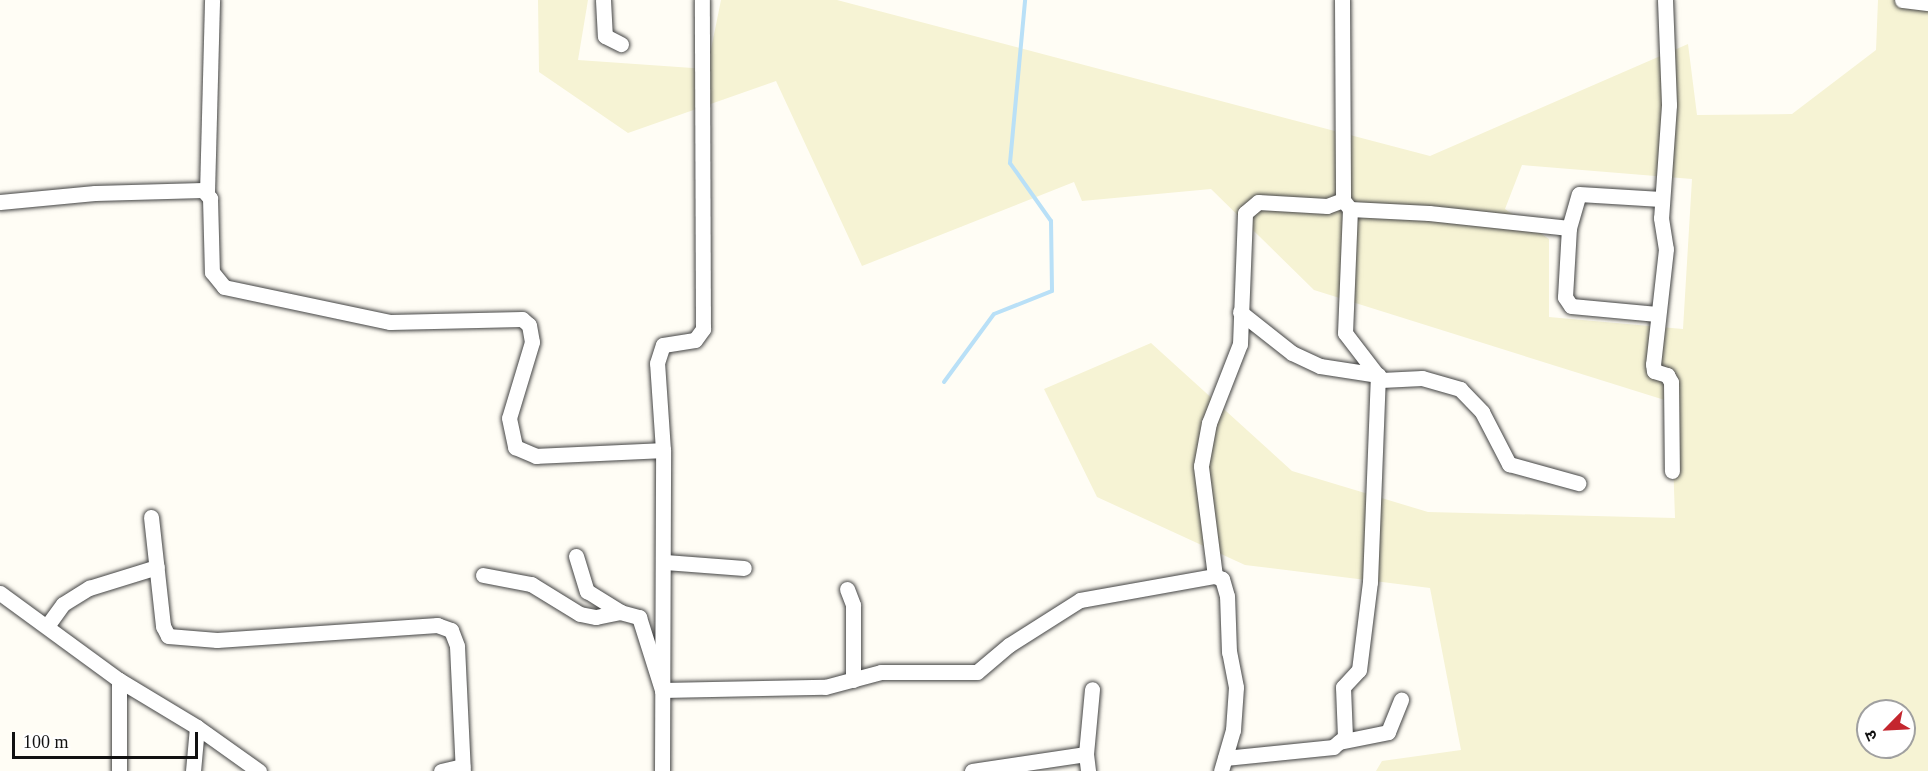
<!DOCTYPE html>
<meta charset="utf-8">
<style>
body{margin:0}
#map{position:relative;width:1928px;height:771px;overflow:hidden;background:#fffdf5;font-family:"Times New Roman","Noto Sans Devanagari",serif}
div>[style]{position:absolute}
.farmland>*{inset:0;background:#f6f3d4}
.stream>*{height:4px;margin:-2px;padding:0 2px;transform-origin:2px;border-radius:2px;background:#b9e0f7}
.roads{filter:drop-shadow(0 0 2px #444) drop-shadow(0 0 2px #444)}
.minor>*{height:15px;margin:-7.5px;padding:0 7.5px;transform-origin:7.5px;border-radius:7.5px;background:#fff}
span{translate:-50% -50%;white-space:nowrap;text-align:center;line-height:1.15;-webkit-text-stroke:6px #fff;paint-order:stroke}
.north{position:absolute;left:1856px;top:699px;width:60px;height:60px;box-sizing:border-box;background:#fff;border:2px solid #a0a0a0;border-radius:50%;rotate:246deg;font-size:16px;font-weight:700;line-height:24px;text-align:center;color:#111}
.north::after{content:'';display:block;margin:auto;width:21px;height:27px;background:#c4262e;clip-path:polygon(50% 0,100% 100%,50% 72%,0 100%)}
.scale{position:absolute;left:12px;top:732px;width:186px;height:27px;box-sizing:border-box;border:3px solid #111;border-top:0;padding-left:8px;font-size:18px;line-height:21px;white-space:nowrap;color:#111;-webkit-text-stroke:4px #fff;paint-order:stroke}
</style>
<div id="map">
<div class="farmland">
<div style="clip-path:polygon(evenodd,538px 0,588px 0,578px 60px,707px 69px,721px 0,837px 0,1430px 156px,1688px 44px,1697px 115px,1792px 114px,1876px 50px,1878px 0,1928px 0,1928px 771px,1376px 771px,1382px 761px,1461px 750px,1430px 588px,1245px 565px,1097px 497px,1044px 389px,1151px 343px,1292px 471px,1428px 512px,1675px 518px,1671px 402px,1314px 290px,1211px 189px,1082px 201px,1074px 182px,862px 266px,776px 81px,628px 133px,539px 72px,538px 0,1522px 165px,1692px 179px,1683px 329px,1549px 317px,1549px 239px,1505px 209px,1522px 165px,538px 0,1868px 711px,1904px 711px,1904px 747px,1868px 747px,1868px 711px)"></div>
</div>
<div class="stream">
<div style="left:944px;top:382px;width:84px;rotate:-53.7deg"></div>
<div style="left:994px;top:314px;width:62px;rotate:-21.6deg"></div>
<div style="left:1052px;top:291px;width:70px;rotate:-90.8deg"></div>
<div style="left:1051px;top:221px;width:71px;rotate:-125.3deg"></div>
<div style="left:1010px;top:163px;width:164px;rotate:-84.7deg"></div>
</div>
<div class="roads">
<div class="minor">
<div style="left:603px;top:0;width:36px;rotate:87deg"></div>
<div style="left:605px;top:36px;width:18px;rotate:27deg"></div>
<div style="left:1342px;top:0;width:200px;rotate:89.7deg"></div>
<div style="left:1665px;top:0;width:105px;rotate:87.8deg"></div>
<div style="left:1669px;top:105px;width:113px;rotate:94deg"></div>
<div style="left:1661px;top:218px;width:31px;rotate:81deg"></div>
<div style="left:1666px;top:249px;width:116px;rotate:96.4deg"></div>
<div style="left:1653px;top:364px;width:7px;rotate:82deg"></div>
<div style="left:1654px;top:371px;width:14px;rotate:17deg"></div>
<div style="left:1667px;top:375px;width:8px;rotate:60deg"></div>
<div style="left:1671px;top:382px;width:89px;rotate:89.4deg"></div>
<div style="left:1902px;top:0;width:26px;rotate:7deg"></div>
<div style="left:207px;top:193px;width:193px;rotate:-88.5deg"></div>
<div style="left:0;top:202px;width:95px;rotate:-5.4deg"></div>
<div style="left:95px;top:193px;width:108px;rotate:-1.6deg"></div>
<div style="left:203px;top:190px;width:11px;rotate:49deg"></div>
<div style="left:210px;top:198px;width:74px;rotate:88.5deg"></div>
<div style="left:212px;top:272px;width:19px;rotate:51deg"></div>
<div style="left:224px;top:287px;width:170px;rotate:11.9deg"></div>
<div style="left:390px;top:322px;width:132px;rotate:-1.3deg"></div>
<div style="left:522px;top:319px;width:9px;rotate:41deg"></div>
<div style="left:529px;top:325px;width:17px;rotate:80deg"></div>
<div style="left:532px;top:342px;width:79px;rotate:106.8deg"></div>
<div style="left:509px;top:418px;width:30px;rotate:78deg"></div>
<div style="left:515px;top:447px;width:23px;rotate:23deg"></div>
<div style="left:536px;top:456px;width:127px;rotate:-2.7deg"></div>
<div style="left:1350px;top:209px;width:124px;rotate:92.3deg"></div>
<div style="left:1345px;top:333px;width:59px;rotate:52.5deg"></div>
<div style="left:1240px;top:312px;width:66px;rotate:38.3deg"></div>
<div style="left:1292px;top:353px;width:31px;rotate:25deg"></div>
<div style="left:1320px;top:366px;width:59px;rotate:8.8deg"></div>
<div style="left:1378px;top:375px;width:6px;rotate:59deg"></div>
<div style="left:1381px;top:380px;width:41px;rotate:-2.8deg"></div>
<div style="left:1422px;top:378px;width:40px;rotate:16deg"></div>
<div style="left:1460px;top:389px;width:32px;rotate:46deg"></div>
<div style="left:1482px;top:412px;width:59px;rotate:62.6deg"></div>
<div style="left:1509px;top:464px;width:72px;rotate:15.4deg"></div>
<div style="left:1657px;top:314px;width:86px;rotate:-174.7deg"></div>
<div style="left:1571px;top:306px;width:11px;rotate:-124deg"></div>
<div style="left:1565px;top:297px;width:69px;rotate:-86.7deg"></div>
<div style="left:1569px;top:228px;width:35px;rotate:-74deg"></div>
<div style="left:1579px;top:194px;width:82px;rotate:3.5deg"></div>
<div style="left:151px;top:517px;width:110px;rotate:83.7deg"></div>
<div style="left:163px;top:626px;width:11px;rotate:63deg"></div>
<div style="left:168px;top:636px;width:49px;rotate:4.7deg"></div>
<div style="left:217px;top:640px;width:221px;rotate:-3.9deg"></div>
<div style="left:437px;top:625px;width:15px;rotate:20deg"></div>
<div style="left:451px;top:630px;width:17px;rotate:69deg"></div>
<div style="left:457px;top:646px;width:125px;rotate:87.3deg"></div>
<div style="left:576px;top:556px;width:37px;rotate:73deg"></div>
<div style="left:587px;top:591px;width:39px;rotate:32deg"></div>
<div style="left:620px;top:612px;width:20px;rotate:15deg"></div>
<div style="left:639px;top:617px;width:77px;rotate:72.5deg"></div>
<div style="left:662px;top:690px;width:163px;rotate:-1.1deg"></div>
<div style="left:825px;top:687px;width:58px;rotate:-15deg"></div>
<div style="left:881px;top:672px;width:96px"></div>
<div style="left:977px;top:672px;width:42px;rotate:-40.2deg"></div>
<div style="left:1009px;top:645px;width:84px;rotate:-32.4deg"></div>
<div style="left:1080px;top:600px;width:137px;rotate:-10.1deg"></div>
<div style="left:665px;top:562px;width:79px;rotate:4.3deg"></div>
<div style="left:483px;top:575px;width:49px;rotate:10.6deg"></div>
<div style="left:531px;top:584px;width:57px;rotate:31.5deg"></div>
<div style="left:580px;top:614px;width:16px;rotate:11deg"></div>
<div style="left:596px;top:617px;width:25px;rotate:-12deg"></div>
<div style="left:847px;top:589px;width:17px;rotate:69deg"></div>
<div style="left:853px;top:605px;width:75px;rotate:90deg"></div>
<div style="left:0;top:593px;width:147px;rotate:36.2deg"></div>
<div style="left:119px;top:680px;width:91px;rotate:31.1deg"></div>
<div style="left:197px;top:727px;width:76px;rotate:35.4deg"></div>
<div style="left:47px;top:626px;width:27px;rotate:-54deg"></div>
<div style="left:63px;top:604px;width:31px;rotate:-32deg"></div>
<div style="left:89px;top:588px;width:71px;rotate:-17.2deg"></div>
<div style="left:119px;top:680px;width:91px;rotate:90deg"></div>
<div style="left:1339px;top:742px;width:50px;rotate:-11.5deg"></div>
<div style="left:1388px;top:732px;width:35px;rotate:-68deg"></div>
<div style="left:1086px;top:754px;width:65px;rotate:-84.7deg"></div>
<div style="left:1225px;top:758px;width:109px;rotate:-5.8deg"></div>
<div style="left:1333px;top:747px;width:16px;rotate:-40deg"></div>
<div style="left:1345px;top:737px;width:50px;rotate:-92.3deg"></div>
<div style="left:1343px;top:687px;width:23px;rotate:-47deg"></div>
<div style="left:1359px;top:670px;width:89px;rotate:-82.9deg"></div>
<div style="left:1370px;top:582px;width:207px;rotate:-87.8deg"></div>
<div style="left:193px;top:771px;width:44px;rotate:-84.8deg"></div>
<div style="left:441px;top:771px;width:22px;rotate:-13deg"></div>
<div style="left:662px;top:771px;width:321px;rotate:-89.8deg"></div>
<div style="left:663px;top:450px;width:87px;rotate:-93.9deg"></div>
<div style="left:657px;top:363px;width:19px;rotate:-72deg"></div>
<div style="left:663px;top:345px;width:32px;rotate:-9deg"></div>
<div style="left:695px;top:340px;width:14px;rotate:-54deg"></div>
<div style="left:703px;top:329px;width:329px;rotate:-90.2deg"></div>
<div style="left:972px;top:771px;width:115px;rotate:-8.5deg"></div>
<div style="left:1086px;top:754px;width:17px;rotate:83deg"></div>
<div style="left:1221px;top:771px;width:43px;rotate:-73.7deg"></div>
<div style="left:1233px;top:730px;width:43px;rotate:-86deg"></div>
<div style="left:1236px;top:687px;width:36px;rotate:-101deg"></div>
<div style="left:1229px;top:652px;width:56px;rotate:-92deg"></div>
<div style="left:1227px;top:596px;width:18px;rotate:-106deg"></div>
<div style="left:1222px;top:579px;width:8px;rotate:-157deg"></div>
<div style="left:1215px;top:576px;width:111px;rotate:-97.3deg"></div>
<div style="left:1201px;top:466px;width:44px;rotate:-79.5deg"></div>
<div style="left:1209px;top:423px;width:85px;rotate:-68.6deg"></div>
<div style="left:1240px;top:344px;width:131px;rotate:-87.8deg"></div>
<div style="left:1245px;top:213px;width:17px;rotate:-40deg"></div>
<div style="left:1258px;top:202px;width:69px;rotate:3.3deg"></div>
<div style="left:1327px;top:206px;width:17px;rotate:-21deg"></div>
<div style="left:1343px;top:200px;width:11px;rotate:52deg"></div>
<div style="left:1350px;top:209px;width:79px;rotate:2.9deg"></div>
<div style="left:1429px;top:213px;width:141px;rotate:6.1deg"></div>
</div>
</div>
<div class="north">उ</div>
<div class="scale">100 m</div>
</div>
